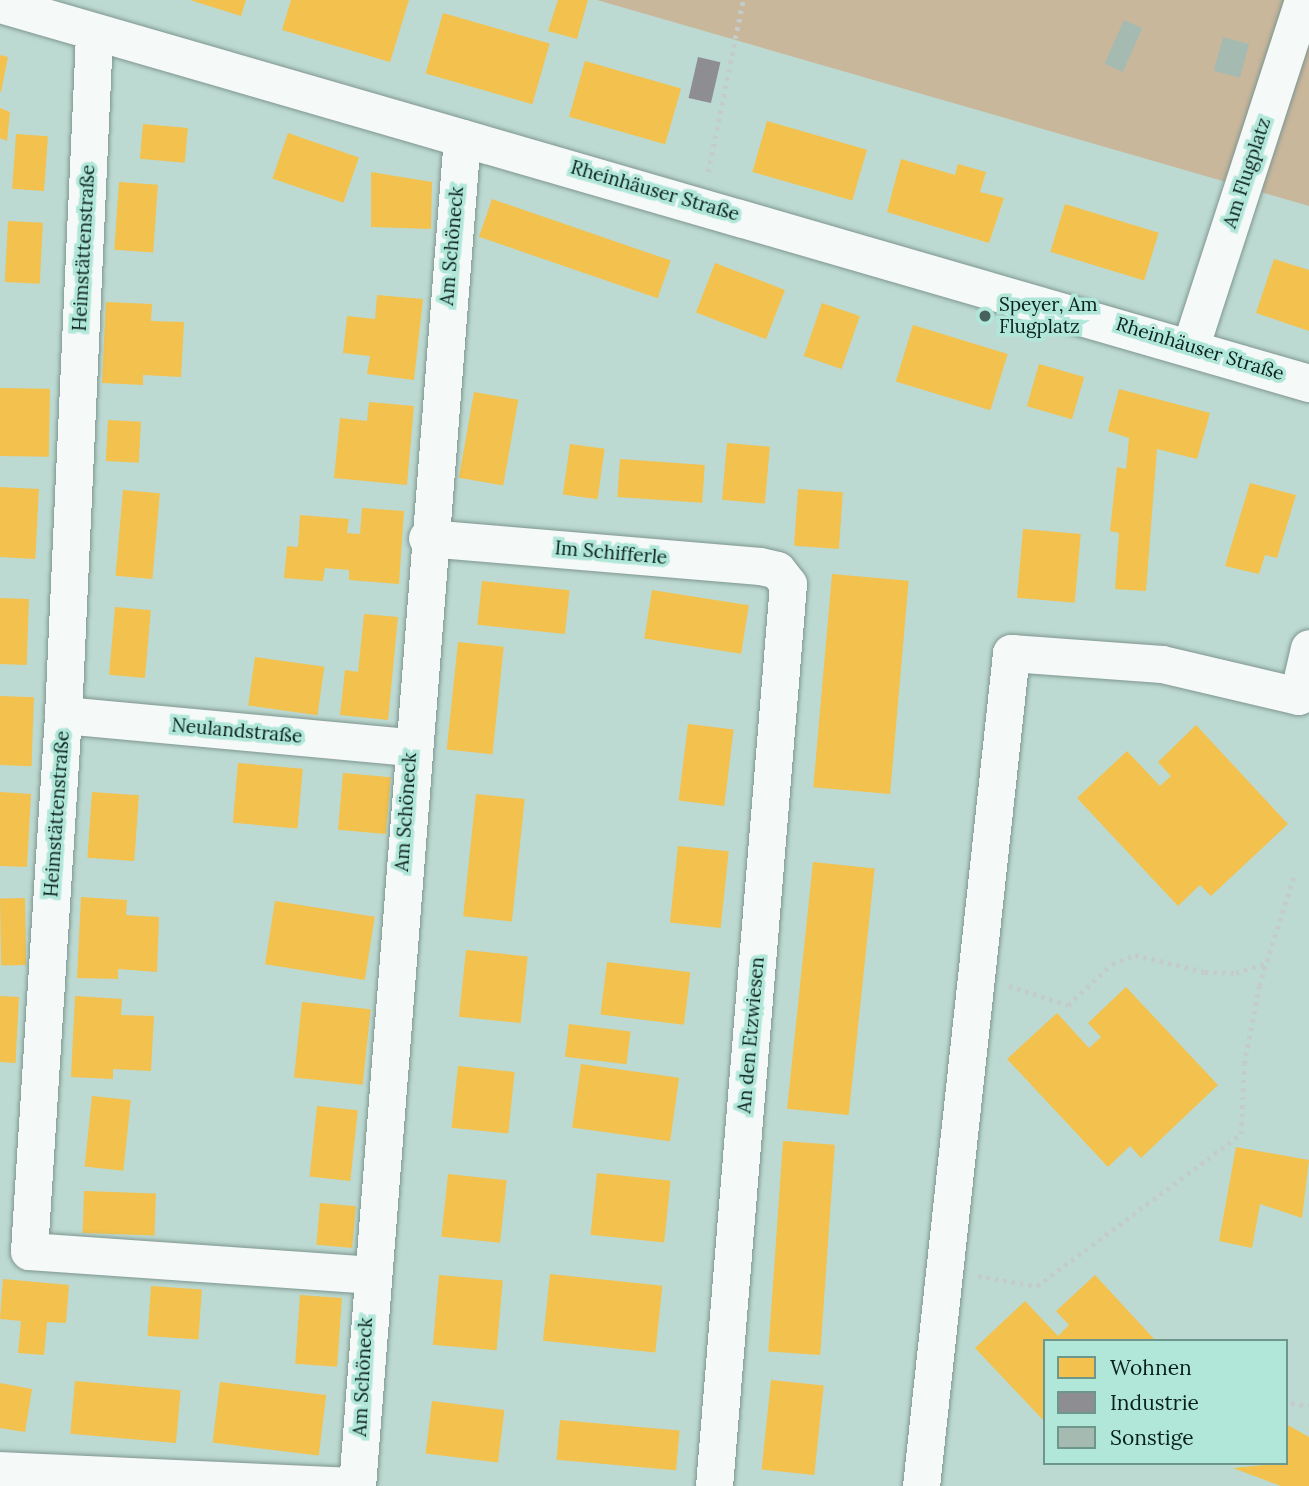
<!DOCTYPE html>
<meta charset="utf-8">
<style>
body{margin:0}
#map{position:relative;width:1309px;height:1486px;overflow:hidden;background:#bddad2;font-family:Lora,serif}
div>[style]{position:absolute}
.green>*{inset:0;background:#c9b79c}
.homes>*{inset:0;background:#f2c14e;transform-origin:0 0}
.industry>*{inset:0;background:#8d8d92;transform-origin:0 0}
.building>*{inset:0;background:#a5bab1;transform-origin:0 0}
.path>*{height:4.5px;margin-top:-2.25px;transform-origin:0;background:repeating-linear-gradient(90deg,#c3ccca 0 3.5px,transparent 0 8.5px)}
.roads{filter:drop-shadow(0 0 2px #7f9690) drop-shadow(0 0 2px #7f9690)}
.minor>*{height:37px;margin:-18.5px;padding:0 18.5px;transform-origin:18.5px;border-radius:18.5px;background:#f5f9f8}
.dots>*{width:19px;height:19px;translate:-50% -50%;box-sizing:border-box;border:4px solid #b0e7d8;border-radius:50%}
span{translate:-50% -50%;white-space:nowrap;text-align:center;line-height:1.15;-webkit-text-stroke:7px #b0e7d8;paint-order:stroke}
.street-label{font-size:19px;color:#0a201b}
.poi-label{font-size:19px;color:#0a201b}
.left{translate:0 -50%;text-align:left}
.legend{position:absolute;left:1043px;top:1339px;width:245px;height:126px;box-sizing:border-box;background:#b0e7d8;border:2px solid #6e978c;margin:0;padding:9px 12px;list-style:none;font-size:21px;color:#0a201b}
.legend li{display:flex;align-items:center;gap:14px;height:35px}
.legend b{width:35px;border:2px solid #6e978c}
</style>
<div id="map">
<div class="green">
<div style="clip-path:polygon(597px 0,1303px 0,1309px 2px,1309px 206px)"></div>
</div>
<div class="homes">
<div style="clip-path:polygon(190px 0,246px 0,241px 16px)"></div>
<div style="clip-path:polygon(291px 0,409px 0,390px 62px,282px 30px)"></div>
<div style="clip-path:polygon(558px 0,588px 0,577px 39px,548px 31px)"></div>
<div style="left:443px;top:13px;width:111px;height:63px;rotate:16deg"></div>
<div style="clip-path:polygon(0 55px,8px 57px,1px 92px,0 92px)"></div>
<div style="left:585px;top:61px;width:100px;height:58px;rotate:16deg"></div>
<div style="clip-path:polygon(0 108px,10px 112px,7px 141px,0 138px)"></div>
<div style="left:767px;top:121px;width:104px;height:53px;rotate:16deg"></div>
<div style="left:143px;top:124px;width:45px;height:35px;rotate:5deg"></div>
<div style="left:288px;top:133px;width:75px;height:48px;rotate:19deg"></div>
<div style="left:16px;top:134px;width:32px;height:55px;rotate:4deg"></div>
<div style="clip-path:polygon(901px 159px,955px 175px,958px 164px,986px 172px,980px 192px,1004px 198px,989px 243px,887px 212px)"></div>
<div style="clip-path:polygon(371px 172px,432px 182px,431px 229px,371px 227px)"></div>
<div style="left:119px;top:182px;width:39px;height:68px;rotate:4deg"></div>
<div style="left:492px;top:199px;width:189px;height:40px;rotate:19deg"></div>
<div style="left:1065px;top:204px;width:98px;height:50px;rotate:17deg"></div>
<div style="left:8px;top:221px;width:35px;height:61px;rotate:3deg"></div>
<div style="clip-path:polygon(1274px 259px,1309px 270px,1309px 331px,1256px 313px)"></div>
<div style="left:715px;top:263px;width:75px;height:53px;rotate:21deg"></div>
<div style="clip-path:polygon(377px 295px,423px 299px,414px 380px,367px 374px,370px 356px,343px 353px,347px 316px,375px 319px)"></div>
<div style="clip-path:polygon(106px 302px,152px 304px,151px 321px,184px 322px,181px 377px,143px 375px,143px 385px,102px 383px)"></div>
<div style="left:822px;top:303px;width:40px;height:56px;rotate:19deg"></div>
<div style="left:913px;top:325px;width:99px;height:59px;rotate:17deg"></div>
<div style="left:1039px;top:364px;width:47px;height:44px;rotate:16deg"></div>
<div style="left:0;top:388px;width:50px;height:68px;rotate:1deg"></div>
<div style="clip-path:polygon(1119px 389px,1210px 413px,1197px 459px,1157px 449px,1146px 591px,1115px 589px,1119px 533px,1110px 531px,1117px 467px,1126px 469px,1129px 438px,1108px 431px)"></div>
<div style="left:474px;top:392px;width:45px;height:87px;rotate:10deg"></div>
<div style="clip-path:polygon(369px 402px,414px 406px,407px 485px,334px 478px,340px 418px,367px 421px)"></div>
<div style="left:108px;top:420px;width:33px;height:41px;rotate:3deg"></div>
<div style="left:727px;top:443px;width:43px;height:57px;rotate:5deg"></div>
<div style="left:570px;top:444px;width:35px;height:51px;rotate:8deg"></div>
<div style="left:620px;top:459px;width:85px;height:38px;rotate:4deg"></div>
<div style="clip-path:polygon(1250px 483px,1296px 495px,1277px 558px,1265px 555px,1259px 574px,1225px 566px)"></div>
<div style="left:0;top:487px;width:39px;height:70px;rotate:3deg"></div>
<div style="left:798px;top:489px;width:45px;height:57px;rotate:4deg"></div>
<div style="left:123px;top:490px;width:37px;height:86px;rotate:5deg"></div>
<div style="clip-path:polygon(362px 508px,404px 511px,399px 584px,349px 580px,349px 570px,325px 568px,323px 581px,284px 578px,287px 546px,298px 547px,300px 515px,349px 519px,347px 533px,360px 534px)"></div>
<div style="left:1023px;top:529px;width:58px;height:69px;rotate:5deg"></div>
<div style="left:832px;top:574px;width:77px;height:214px;rotate:5deg"></div>
<div style="left:482px;top:581px;width:88px;height:44px;rotate:6deg"></div>
<div style="left:652px;top:590px;width:98px;height:49px;rotate:9deg"></div>
<div style="left:0;top:598px;width:29px;height:66px;rotate:2deg"></div>
<div style="left:115px;top:607px;width:36px;height:68px;rotate:5deg"></div>
<div style="clip-path:polygon(364px 614px,398px 617px,388px 720px,340px 715px,345px 670px,358px 672px)"></div>
<div style="left:458px;top:642px;width:46px;height:108px;rotate:6deg"></div>
<div style="left:255px;top:657px;width:70px;height:49px;rotate:8deg"></div>
<div style="left:0;top:696px;width:34px;height:69px;rotate:2deg"></div>
<div style="left:688px;top:724px;width:46px;height:77px;rotate:7deg"></div>
<div style="clip-path:polygon(1196px 725px,1288px 824px,1211px 896px,1200px 885px,1178px 906px,1077px 798px,1127px 751px,1160px 786px,1171px 776px,1158px 762px)"></div>
<div style="left:238px;top:763px;width:65px;height:60px;rotate:5deg"></div>
<div style="left:343px;top:773px;width:48px;height:57px;rotate:5deg"></div>
<div style="clip-path:polygon(0 792px,31px 794px,27px 867px,0 866px)"></div>
<div style="left:92px;top:792px;width:47px;height:66px;rotate:4deg"></div>
<div style="left:476px;top:794px;width:49px;height:123px;rotate:6deg"></div>
<div style="left:678px;top:846px;width:51px;height:77px;rotate:6deg"></div>
<div style="left:813px;top:862px;width:62px;height:248px;rotate:6deg"></div>
<div style="clip-path:polygon(81px 897px,127px 900px,126px 915px,159px 917px,157px 972px,118px 969px,118px 979px,77px 978px)"></div>
<div style="left:25px;top:898px;width:67px;height:25px;rotate:89deg"></div>
<div style="left:275px;top:901px;width:101px;height:64px;rotate:9deg"></div>
<div style="left:466px;top:950px;width:62px;height:67px;rotate:6deg"></div>
<div style="left:607px;top:962px;width:84px;height:53px;rotate:7deg"></div>
<div style="clip-path:polygon(1126px 987px,1218px 1085px,1141px 1158px,1130px 1146px,1108px 1167px,1007px 1059px,1057px 1013px,1089px 1048px,1101px 1037px,1088px 1023px)"></div>
<div style="left:0;top:996px;width:19px;height:66px;rotate:3deg"></div>
<div style="clip-path:polygon(75px 996px,122px 999px,121px 1015px,154px 1016px,151px 1071px,113px 1069px,113px 1079px,71px 1077px)"></div>
<div style="left:302px;top:1002px;width:69px;height:76px;rotate:6deg"></div>
<div style="left:569px;top:1024px;width:62px;height:33px;rotate:7deg"></div>
<div style="left:581px;top:1064px;width:99px;height:64px;rotate:8deg"></div>
<div style="left:458px;top:1066px;width:57px;height:62px;rotate:6deg"></div>
<div style="left:92px;top:1096px;width:39px;height:71px;rotate:6deg"></div>
<div style="left:317px;top:1106px;width:41px;height:71px;rotate:6deg"></div>
<div style="left:783px;top:1141px;width:52px;height:211px;rotate:4deg"></div>
<div style="clip-path:polygon(1236px 1147px,1309px 1160px,1302px 1218px,1260px 1204px,1252px 1248px,1219px 1241px)"></div>
<div style="left:597px;top:1173px;width:74px;height:62px;rotate:6deg"></div>
<div style="left:448px;top:1174px;width:59px;height:63px;rotate:6deg"></div>
<div style="left:84px;top:1191px;width:72px;height:42px;rotate:2deg"></div>
<div style="left:320px;top:1203px;width:36px;height:42px;rotate:5deg"></div>
<div style="left:550px;top:1274px;width:113px;height:67px;rotate:6deg"></div>
<div style="left:439px;top:1275px;width:64px;height:70px;rotate:5deg"></div>
<div style="clip-path:polygon(1095px 1275px,1156px 1341px,1045px 1341px,1045px 1422px,975px 1348px,1025px 1301px,1058px 1336px,1069px 1325px,1056px 1311px)"></div>
<div style="clip-path:polygon(3px 1279px,69px 1285px,66px 1323px,47px 1322px,44px 1355px,18px 1353px,21px 1321px,0 1319px)"></div>
<div style="left:151px;top:1286px;width:51px;height:50px;rotate:4deg"></div>
<div style="left:300px;top:1295px;width:42px;height:69px;rotate:4deg"></div>
<div style="left:771px;top:1380px;width:53px;height:90px;rotate:6deg"></div>
<div style="left:75px;top:1381px;width:106px;height:53px;rotate:5deg"></div>
<div style="left:220px;top:1382px;width:107px;height:61px;rotate:7deg"></div>
<div style="clip-path:polygon(0 1383px,32px 1389px,25px 1432px,0 1428px)"></div>
<div style="left:432px;top:1401px;width:73px;height:53px;rotate:7deg"></div>
<div style="left:560px;top:1420px;width:120px;height:40px;rotate:5deg"></div>
<div style="clip-path:polygon(1286px 1424px,1309px 1437px,1309px 1486px,1281px 1486px,1233px 1468px,1286px 1463px)"></div>
</div>
<div class="industry">
<div style="left:698px;top:57px;width:23px;height:42px;rotate:13deg"></div>
</div>
<div class="building">
<div style="left:1124px;top:20px;width:20px;height:48px;rotate:24deg"></div>
<div style="left:1223px;top:37px;width:27px;height:35px;rotate:15deg"></div>
</div>
<div class="path">
<div style="left:708px;top:172px;width:176px;rotate:-78.5deg"></div>
<div style="left:1009px;top:986px;width:62px;rotate:17.9deg"></div>
<div style="left:1068px;top:1005px;width:60px;rotate:-43deg"></div>
<div style="left:1112px;top:964px;width:25px;rotate:-21deg"></div>
<div style="left:1135px;top:955px;width:72px;rotate:13.7deg"></div>
<div style="left:1205px;top:972px;width:31px;rotate:2deg"></div>
<div style="left:1236px;top:973px;width:32px;rotate:-18deg"></div>
<div style="left:978px;top:1276px;width:60px;rotate:9.6deg"></div>
<div style="left:1037px;top:1286px;width:254px;rotate:-36.7deg"></div>
<div style="left:1241px;top:1134px;width:70px;rotate:-87.5deg"></div>
<div style="left:1244px;top:1064px;width:79px;rotate:-79.1deg"></div>
<div style="left:1259px;top:986px;width:120px;rotate:-72.5deg"></div>
<div style="left:1291px;top:1403px;width:18px;rotate:9deg"></div>
</div>
<div class="roads">
<div class="minor">
<div style="left:0;top:4px;width:1363px;rotate:16.15deg"></div>
<div style="left:94px;top:35px;width:681px;rotate:92.61deg"></div>
<div style="left:63px;top:715px;width:537px;rotate:93.63deg"></div>
<div style="left:29px;top:1251px;width:341px;rotate:4deg"></div>
<div style="left:1191px;top:345px;width:363px;rotate:-72deg"></div>
<div style="left:427px;top:538px;width:334px;rotate:4.8deg"></div>
<div style="left:760px;top:566px;width:17px;rotate:13deg"></div>
<div style="left:777px;top:570px;width:18px;rotate:52deg"></div>
<div style="left:788px;top:584px;width:905px;rotate:94.69deg"></div>
<div style="left:63px;top:715px;width:349px;rotate:5.3deg"></div>
<div style="left:0;top:1470px;width:351px;rotate:2.6deg"></div>
<div style="left:357px;top:1486px;width:1352px;rotate:-85.55deg"></div>
<div style="left:921px;top:1486px;width:838px;rotate:-83.83deg"></div>
<div style="left:1011px;top:653px;width:151px;rotate:4.2deg"></div>
<div style="left:1162px;top:664px;width:140px;rotate:13.2deg"></div>
<div style="left:1298px;top:696px;width:49px;rotate:-77.1deg"></div>
</div>
</div>
<div class="dots">
<div style="left:985px;top:316px;background:#49615b"></div>
</div>
<div class="street-label">
<span style="left:1247px;top:173px;rotate:-72deg">Am Flugplatz</span>
<span style="left:655px;top:191px;rotate:16deg">Rheinhäuser Straße</span>
<span style="left:452px;top:246px;rotate:-85deg">Am Schöneck</span>
<span style="left:84px;top:248px;rotate:-87deg">Heimstättenstraße</span>
<span style="left:1200px;top:349px;rotate:17deg">Rheinhäuser Straße</span>
<span style="left:611px;top:553px;rotate:5deg">Im Schifferle</span>
<span style="left:237px;top:731px;rotate:5deg">Neulandstraße</span>
<span style="left:406px;top:812px;rotate:-86deg">Am Schöneck</span>
<span style="left:57px;top:814px;rotate:-86deg">Heimstättenstraße</span>
<span style="left:751px;top:1035px;rotate:-85deg">An den Etzwiesen</span>
<span style="left:363px;top:1377px;rotate:-87deg">Am Schöneck</span>
</div>
<div class="poi-label">
<span class="left" style="left:999px;top:316px">Speyer, Am<br>Flugplatz</span>
</div>
<ul class="legend">
<li><b style="height:19px;background:#f2c14e"></b>Wohnen</li>
<li><b style="height:19px;background:#8d8d92"></b>Industrie</li>
<li><b style="height:19px;background:#a5bab1"></b>Sonstige</li>
</ul>
</div>
